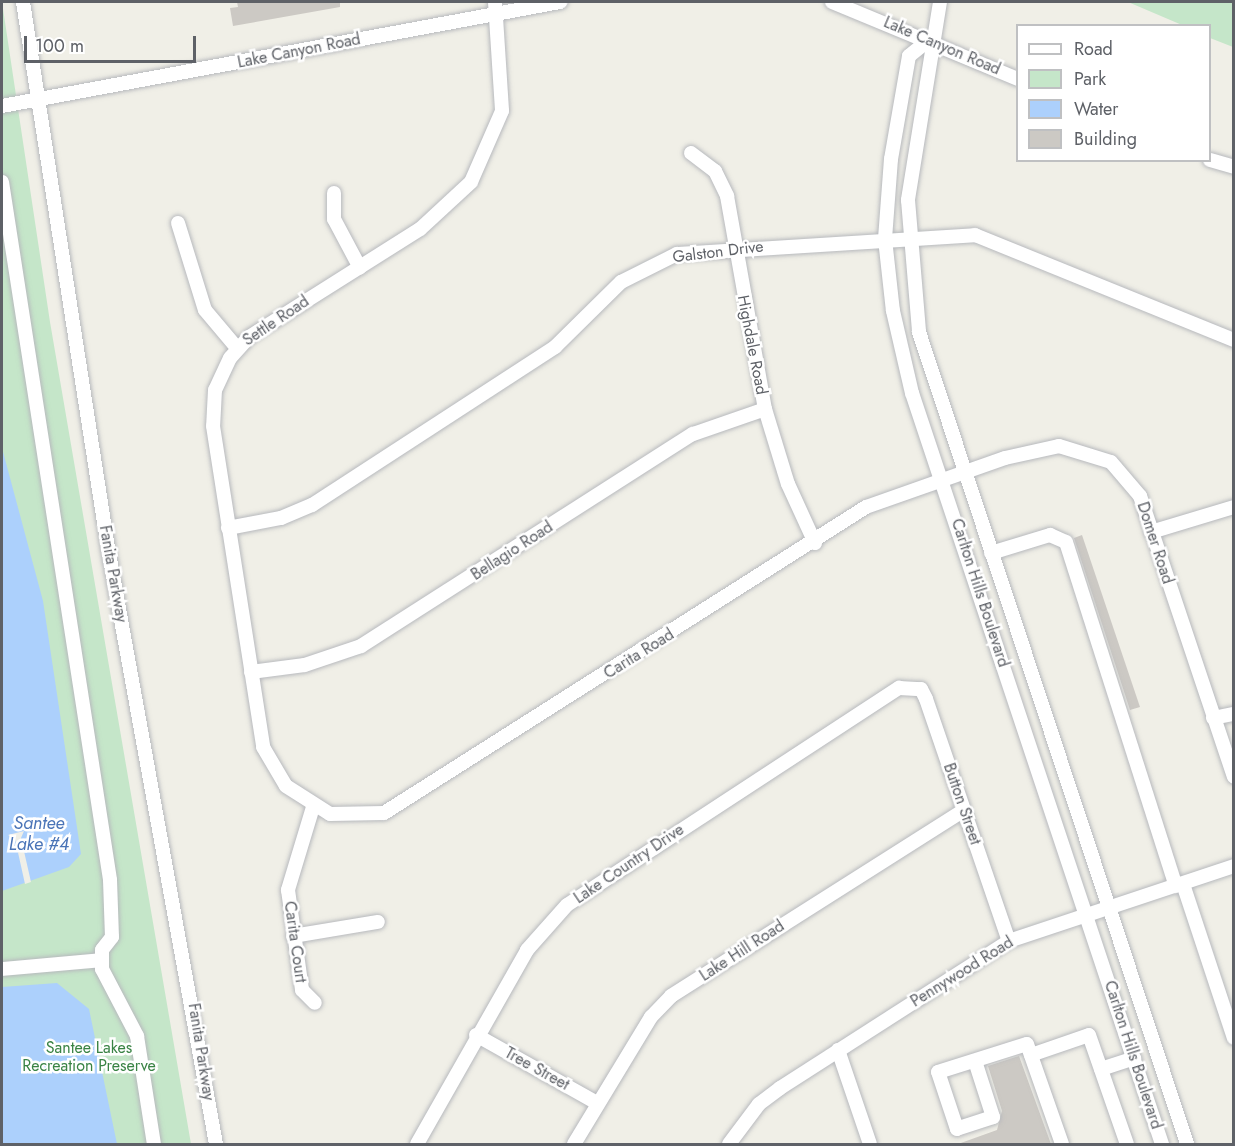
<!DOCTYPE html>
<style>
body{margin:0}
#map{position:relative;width:1235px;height:1146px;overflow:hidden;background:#f0efe7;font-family:Jost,sans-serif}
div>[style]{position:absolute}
.green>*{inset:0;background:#c5e6c9}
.water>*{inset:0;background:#acd0fc}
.pier>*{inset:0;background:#f0efe7}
.building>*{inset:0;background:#ccc9c4}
.roads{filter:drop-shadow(0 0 2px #b7b9bd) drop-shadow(0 0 2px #b7b9bd)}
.minor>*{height:14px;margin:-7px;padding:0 7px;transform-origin:7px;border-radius:7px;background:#fff}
span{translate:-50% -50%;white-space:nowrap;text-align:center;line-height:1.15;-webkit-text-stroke:5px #fff;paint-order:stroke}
.street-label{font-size:16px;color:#5e6167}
.park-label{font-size:16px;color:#398344}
.water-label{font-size:18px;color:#4a74b7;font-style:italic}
.frame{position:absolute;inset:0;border:3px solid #5e6167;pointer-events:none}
.legend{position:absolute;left:1016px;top:24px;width:195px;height:138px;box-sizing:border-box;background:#fff;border:2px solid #bfc0c2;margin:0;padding:8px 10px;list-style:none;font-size:18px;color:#5e6167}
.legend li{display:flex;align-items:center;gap:12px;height:30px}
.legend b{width:30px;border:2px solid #bfc0c2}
.scale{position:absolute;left:24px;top:36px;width:172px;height:27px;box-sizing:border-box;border:3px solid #5e6167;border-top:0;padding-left:8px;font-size:18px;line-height:21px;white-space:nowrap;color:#5e6167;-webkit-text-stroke:4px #fff;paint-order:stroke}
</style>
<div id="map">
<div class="green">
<div style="clip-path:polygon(2px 2px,50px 322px,191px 1144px,2px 1144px)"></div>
<div style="clip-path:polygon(1128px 2px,1233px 2px,1233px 47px,1210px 38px,1210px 26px,1182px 25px)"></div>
</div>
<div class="water">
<div style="clip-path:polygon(2px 448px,43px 601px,81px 854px,69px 867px,2px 891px)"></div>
<div style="clip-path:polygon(57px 983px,89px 1009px,117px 1144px,2px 1144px,2px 987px)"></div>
</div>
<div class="pier">
<div style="clip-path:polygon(24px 831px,21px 838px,31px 882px,25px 884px,15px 839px,8px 835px)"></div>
</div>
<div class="building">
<div style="clip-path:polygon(237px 2px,340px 2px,340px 7px,233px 26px,230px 8px,238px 7px)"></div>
<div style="clip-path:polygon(1082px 535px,1140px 707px,1130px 710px,1074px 538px)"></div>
<div style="clip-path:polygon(1019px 1056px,1051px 1144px,958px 1144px,997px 1130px,1002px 1111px,988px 1066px)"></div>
</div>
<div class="roads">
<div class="minor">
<div style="left:23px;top:2px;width:553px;rotate:81.15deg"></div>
<div style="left:108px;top:548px;width:606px;rotate:79.73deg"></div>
<div style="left:495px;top:2px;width:109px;rotate:86.3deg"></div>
<div style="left:502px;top:111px;width:77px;rotate:113.6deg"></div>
<div style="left:471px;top:182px;width:69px;rotate:137.3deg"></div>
<div style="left:420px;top:229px;width:202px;rotate:147.7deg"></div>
<div style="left:249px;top:337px;width:28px;rotate:132deg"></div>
<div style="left:230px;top:358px;width:35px;rotate:115deg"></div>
<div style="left:215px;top:390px;width:36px;rotate:93deg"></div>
<div style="left:213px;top:426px;width:325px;rotate:81.1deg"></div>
<div style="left:263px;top:747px;width:45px;rotate:59.5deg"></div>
<div style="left:286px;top:786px;width:52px;rotate:32.5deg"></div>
<div style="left:330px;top:814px;width:54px;rotate:-1.1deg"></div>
<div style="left:384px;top:813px;width:571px;rotate:-32.41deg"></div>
<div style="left:866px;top:507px;width:147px;rotate:-19.4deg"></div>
<div style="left:1005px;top:458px;width:55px;rotate:-12.5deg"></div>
<div style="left:1059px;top:446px;width:54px;rotate:17.1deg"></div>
<div style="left:1111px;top:462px;width:45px;rotate:49.5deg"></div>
<div style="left:1140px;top:496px;width:296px;rotate:71.5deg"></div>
<div style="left:832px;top:2px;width:201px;rotate:22.5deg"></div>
<div style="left:940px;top:2px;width:201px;rotate:99.2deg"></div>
<div style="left:908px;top:200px;width:132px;rotate:85.2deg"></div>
<div style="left:919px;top:332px;width:855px;rotate:71.73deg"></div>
<div style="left:930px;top:39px;width:27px;rotate:141deg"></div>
<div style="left:909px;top:56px;width:105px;rotate:99.9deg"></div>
<div style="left:891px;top:159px;width:80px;rotate:94.3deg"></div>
<div style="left:885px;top:239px;width:72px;rotate:83.7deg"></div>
<div style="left:893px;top:311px;width:84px;rotate:77deg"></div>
<div style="left:912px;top:393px;width:792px;rotate:71.59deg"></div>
<div style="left:2px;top:106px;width:568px;rotate:-10.56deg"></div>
<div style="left:691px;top:153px;width:30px;rotate:37deg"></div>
<div style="left:715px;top:171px;width:28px;rotate:64deg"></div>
<div style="left:727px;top:196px;width:216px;rotate:79.9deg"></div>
<div style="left:765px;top:409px;width:78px;rotate:73deg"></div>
<div style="left:788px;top:484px;width:65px;rotate:65.4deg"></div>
<div style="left:1210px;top:160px;width:25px;rotate:16deg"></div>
<div style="left:2px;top:182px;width:706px;rotate:81.2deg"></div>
<div style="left:110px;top:880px;width:57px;rotate:88deg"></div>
<div style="left:112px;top:937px;width:16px;rotate:128deg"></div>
<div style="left:102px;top:950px;width:19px;rotate:90deg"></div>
<div style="left:102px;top:969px;width:76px;rotate:62.4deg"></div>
<div style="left:137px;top:1036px;width:109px;rotate:81.1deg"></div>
<div style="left:334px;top:193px;width:26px;rotate:90deg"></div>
<div style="left:334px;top:219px;width:55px;rotate:62deg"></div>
<div style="left:178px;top:223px;width:91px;rotate:72.8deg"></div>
<div style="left:205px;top:310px;width:50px;rotate:49.9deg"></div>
<div style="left:228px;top:528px;width:54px;rotate:-10.7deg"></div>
<div style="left:281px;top:518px;width:34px;rotate:-23deg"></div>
<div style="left:312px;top:505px;width:290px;rotate:-33deg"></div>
<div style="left:555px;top:347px;width:93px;rotate:-44.6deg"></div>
<div style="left:621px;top:282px;width:63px;rotate:-26.6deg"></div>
<div style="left:677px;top:254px;width:299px;rotate:-3.6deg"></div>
<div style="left:975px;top:235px;width:279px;rotate:22.1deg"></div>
<div style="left:1151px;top:532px;width:87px;rotate:-16.8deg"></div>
<div style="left:991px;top:553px;width:62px;rotate:-17deg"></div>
<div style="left:1050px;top:535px;width:17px;rotate:24deg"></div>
<div style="left:1066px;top:542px;width:361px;rotate:72.3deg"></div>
<div style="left:251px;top:672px;width:54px;rotate:-7.4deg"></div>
<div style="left:305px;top:665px;width:59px;rotate:-18.7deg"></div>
<div style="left:361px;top:646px;width:394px;rotate:-32.6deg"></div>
<div style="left:693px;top:434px;width:76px;rotate:-19.1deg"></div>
<div style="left:1213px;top:718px;width:21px;rotate:-11deg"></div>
<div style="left:313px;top:807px;width:87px;rotate:106.8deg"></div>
<div style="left:288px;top:890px;width:101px;rotate:82deg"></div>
<div style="left:302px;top:990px;width:18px;rotate:45deg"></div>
<div style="left:1183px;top:884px;width:162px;rotate:71.7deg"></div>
<div style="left:293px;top:936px;width:86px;rotate:-9.4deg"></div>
<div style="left:2px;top:969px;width:100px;rotate:-5.1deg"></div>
<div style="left:476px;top:1035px;width:139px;rotate:29.3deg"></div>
<div style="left:838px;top:1050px;width:99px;rotate:71.2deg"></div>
<div style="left:1031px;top:1055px;width:61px;rotate:-19deg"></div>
<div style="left:1089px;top:1035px;width:115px;rotate:70.8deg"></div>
<div style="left:975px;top:1061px;width:59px;rotate:72.2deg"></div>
<div style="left:993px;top:1117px;width:38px;rotate:162deg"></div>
<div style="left:957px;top:1129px;width:60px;rotate:-108.4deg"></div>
<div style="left:938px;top:1072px;width:93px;rotate:-17.5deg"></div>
<div style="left:1027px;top:1044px;width:106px;rotate:70.7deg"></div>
<div style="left:1101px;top:1069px;width:35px;rotate:-18deg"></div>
<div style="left:417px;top:1144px;width:223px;rotate:-60.4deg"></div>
<div style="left:527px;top:950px;width:60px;rotate:-48.4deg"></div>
<div style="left:567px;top:905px;width:397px;rotate:-33.2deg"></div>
<div style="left:899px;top:688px;width:22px;rotate:3deg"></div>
<div style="left:921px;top:689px;width:11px;rotate:63deg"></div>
<div style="left:926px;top:699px;width:256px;rotate:71.1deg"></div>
<div style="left:574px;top:1144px;width:149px;rotate:-58.8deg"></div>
<div style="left:651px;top:1017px;width:29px;rotate:-46deg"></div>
<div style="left:671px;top:996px;width:347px;rotate:-32.4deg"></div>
<div style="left:729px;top:1144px;width:50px;rotate:-53.1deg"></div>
<div style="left:759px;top:1104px;width:26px;rotate:-37deg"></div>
<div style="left:780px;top:1088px;width:272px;rotate:-32.7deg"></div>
<div style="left:1009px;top:941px;width:237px;rotate:-18.4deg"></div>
</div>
</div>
<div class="street-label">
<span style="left:942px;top:46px;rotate:23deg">Lake Canyon Road</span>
<span style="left:299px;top:51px;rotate:-11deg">Lake Canyon Road</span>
<span style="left:718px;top:252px;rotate:-7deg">Galston Drive</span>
<span style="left:276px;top:321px;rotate:-34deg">Settle Road</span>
<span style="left:752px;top:345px;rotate:79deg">Highdale Road</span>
<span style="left:1155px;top:543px;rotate:72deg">Domer Road</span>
<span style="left:512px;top:551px;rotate:-33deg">Bellagio Road</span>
<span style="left:113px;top:574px;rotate:80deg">Fanita Parkway</span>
<span style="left:980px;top:593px;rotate:72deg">Carlton Hills Boulevard</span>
<span style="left:639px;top:654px;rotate:-32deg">Carita Road</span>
<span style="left:962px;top:804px;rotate:71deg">Button Street</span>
<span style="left:629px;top:864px;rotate:-34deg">Lake Country Drive</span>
<span style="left:295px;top:942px;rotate:82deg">Carita Court</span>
<span style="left:742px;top:951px;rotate:-33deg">Lake Hill Road</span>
<span style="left:962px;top:972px;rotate:-32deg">Pennywood Road</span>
<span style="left:201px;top:1052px;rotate:81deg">Fanita Parkway</span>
<span style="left:1133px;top:1055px;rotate:72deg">Carlton Hills Boulevard</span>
<span style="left:537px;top:1069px;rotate:29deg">Tree Street</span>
</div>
<div class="park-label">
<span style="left:89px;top:1057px">Santee Lakes<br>Recreation Preserve</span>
</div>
<div class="water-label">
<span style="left:39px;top:834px">Santee<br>Lake #4</span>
</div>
<div class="frame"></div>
<ul class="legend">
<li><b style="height:8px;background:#fff"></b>Road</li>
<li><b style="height:16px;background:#c5e6c9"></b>Park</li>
<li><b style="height:16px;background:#acd0fc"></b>Water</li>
<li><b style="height:16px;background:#ccc9c4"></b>Building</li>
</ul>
<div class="scale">100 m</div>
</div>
